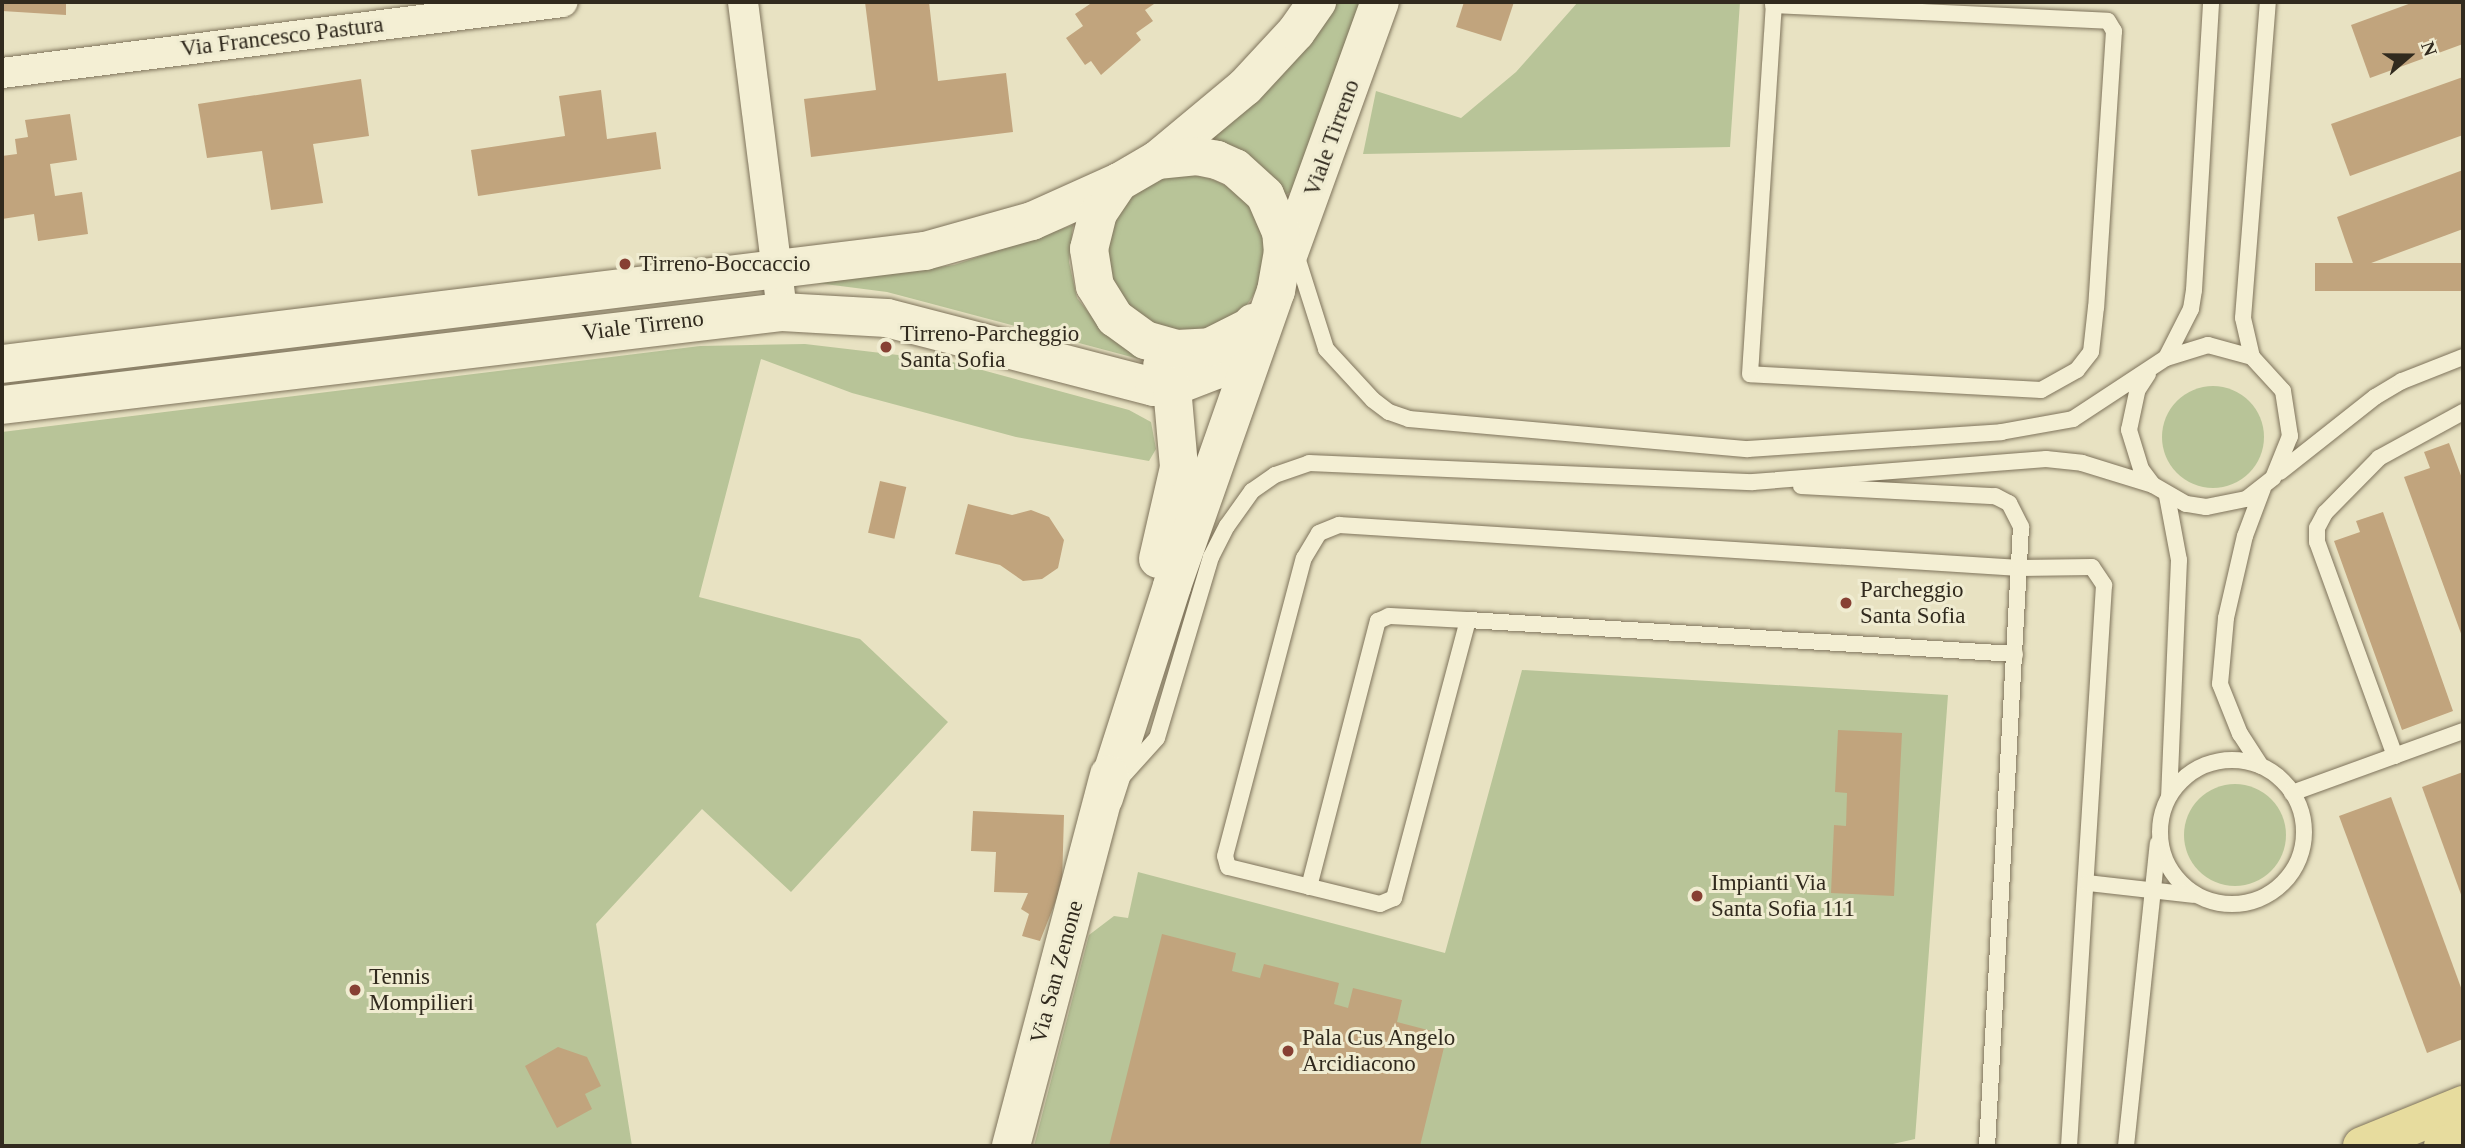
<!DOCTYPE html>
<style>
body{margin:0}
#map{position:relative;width:2465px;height:1148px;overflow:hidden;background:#e8e2c2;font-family:"Times New Roman",serif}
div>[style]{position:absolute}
.green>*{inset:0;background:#b8c498}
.round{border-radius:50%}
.building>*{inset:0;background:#c1a47d;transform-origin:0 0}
.roads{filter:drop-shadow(0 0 2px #7f745c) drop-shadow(0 0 2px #7f745c)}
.lane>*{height:16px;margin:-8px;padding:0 8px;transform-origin:8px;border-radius:8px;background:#f4efd4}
.lane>.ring{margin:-8px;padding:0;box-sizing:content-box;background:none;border:16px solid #f4efd4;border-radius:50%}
.street>*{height:30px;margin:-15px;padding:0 15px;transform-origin:15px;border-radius:15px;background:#f4efd4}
.secondary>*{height:38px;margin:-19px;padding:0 19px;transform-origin:19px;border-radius:19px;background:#f4efd4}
.primary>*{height:38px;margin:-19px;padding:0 19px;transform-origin:19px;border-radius:19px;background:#e7dc9e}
.dots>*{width:19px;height:19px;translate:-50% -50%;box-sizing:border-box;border:4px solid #f0ecd1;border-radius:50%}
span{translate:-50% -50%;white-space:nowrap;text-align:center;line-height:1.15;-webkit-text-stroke:6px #f0ecd1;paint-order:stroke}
.street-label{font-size:23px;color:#312a1e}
.poi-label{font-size:23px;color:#312a1e}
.left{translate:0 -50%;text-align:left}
.frame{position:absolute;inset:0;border:4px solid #312a1e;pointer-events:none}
.north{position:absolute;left:2374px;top:21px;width:70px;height:70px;-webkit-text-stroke:5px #f0ecd1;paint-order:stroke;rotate:70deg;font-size:19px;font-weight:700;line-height:28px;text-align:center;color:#312a1e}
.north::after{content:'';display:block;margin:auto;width:24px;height:32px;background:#312a1e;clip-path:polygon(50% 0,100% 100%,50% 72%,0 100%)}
</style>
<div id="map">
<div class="green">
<div style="clip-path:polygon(1338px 2px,1363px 2px,1293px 191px,1285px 195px,1210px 140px,1317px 32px)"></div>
<div style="clip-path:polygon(1578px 2px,1740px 2px,1730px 147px,1363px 154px,1376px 91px,1461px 118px,1516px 72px)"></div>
<div class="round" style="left:1107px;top:175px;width:158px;height:158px"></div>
<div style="clip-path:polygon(1073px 225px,1069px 262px,1077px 298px,1098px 324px,1139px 359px,887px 292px,817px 283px,954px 265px)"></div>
<div style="clip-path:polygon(805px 344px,949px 361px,1129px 410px,1151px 422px,1156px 449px,1149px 461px,1016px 437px,852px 393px,761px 359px,699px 597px,860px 639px,948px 722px,791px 892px,702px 809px,596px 924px,632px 1146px,2px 1146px,2px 432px,700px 346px)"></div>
<div class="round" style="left:2162px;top:386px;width:102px;height:102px"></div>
<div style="clip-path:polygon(1522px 670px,1948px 695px,1915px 1139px,1884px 1146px,1034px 1146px,1089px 935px,1114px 916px,1128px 918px,1138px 872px,1445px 953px)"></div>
<div class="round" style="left:2184px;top:784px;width:102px;height:102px"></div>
</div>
<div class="building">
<div style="clip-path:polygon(2px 2px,66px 2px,66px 15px,2px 11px)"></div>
<div style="clip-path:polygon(865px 2px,929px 2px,938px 81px,1006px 73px,1013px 132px,811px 157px,804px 99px,876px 90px)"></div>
<div style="clip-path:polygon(1093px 2px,1157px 2px,1145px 10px,1153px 21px,1136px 33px,1141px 40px,1101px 75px,1091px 61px,1085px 65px,1066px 38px,1083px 26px,1075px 14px)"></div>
<div style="clip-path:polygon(1464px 2px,1514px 2px,1501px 41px,1456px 27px)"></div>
<div style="clip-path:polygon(2414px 2px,2463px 2px,2463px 44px,2370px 78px,2351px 25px)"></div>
<div style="clip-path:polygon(2463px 77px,2463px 135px,2350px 176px,2331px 124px)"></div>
<div style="clip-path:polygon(361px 79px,369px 136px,313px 144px,323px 203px,271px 210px,262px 151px,207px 158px,198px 104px)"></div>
<div style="clip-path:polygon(601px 90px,607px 139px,656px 132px,661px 169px,478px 196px,471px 150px,565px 136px,559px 96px)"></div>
<div style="clip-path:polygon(70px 114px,77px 160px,50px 164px,55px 196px,82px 192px,88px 234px,38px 241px,34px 214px,2px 219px,2px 156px,17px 154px,15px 139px,28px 137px,25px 120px)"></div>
<div style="clip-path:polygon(2463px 170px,2463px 229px,2355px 269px,2337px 217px)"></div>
<div style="left:2463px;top:263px;width:28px;height:148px;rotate:90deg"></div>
<div style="clip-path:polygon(2449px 443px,2463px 481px,2463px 639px,2404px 477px,2430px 468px,2424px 452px)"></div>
<div style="left:880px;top:481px;width:27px;height:53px;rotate:13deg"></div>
<div style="clip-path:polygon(968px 504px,1012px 515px,1031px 510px,1049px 517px,1064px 540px,1058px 568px,1042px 579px,1023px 581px,1000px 565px,955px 554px)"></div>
<div style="clip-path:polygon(2383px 512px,2453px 711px,2402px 730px,2334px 541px,2360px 532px,2356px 521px)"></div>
<div style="clip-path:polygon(1838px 730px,1902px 733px,1894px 896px,1831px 893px,1834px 825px,1846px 826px,1847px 793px,1835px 792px)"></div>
<div style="clip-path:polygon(2463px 772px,2463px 900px,2422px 787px)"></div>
<div style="clip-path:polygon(2391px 797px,2463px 993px,2463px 1039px,2427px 1053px,2339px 816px)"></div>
<div style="clip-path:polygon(973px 811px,1064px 815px,1062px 885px,1040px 941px,1022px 936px,1029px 914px,1021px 909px,1028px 893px,994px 892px,996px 852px,971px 851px)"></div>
<div style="clip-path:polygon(1162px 934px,1236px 953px,1232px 971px,1260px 978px,1264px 964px,1339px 983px,1334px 1004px,1348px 1008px,1353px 988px,1402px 1000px,1397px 1022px,1447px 1035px,1420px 1146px,1109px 1146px)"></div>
<div style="clip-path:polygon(558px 1047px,587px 1057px,601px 1086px,585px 1094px,592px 1109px,557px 1128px,525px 1066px)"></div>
</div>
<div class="roads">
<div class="lane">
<div style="left:1773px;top:5px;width:335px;rotate:2.7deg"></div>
<div style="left:2108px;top:21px;width:12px;rotate:59deg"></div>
<div style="left:2114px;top:31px;width:277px;rotate:93.7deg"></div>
<div style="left:2096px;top:307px;width:45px;rotate:96.3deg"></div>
<div style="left:2091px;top:352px;width:23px;rotate:128deg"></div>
<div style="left:2077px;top:370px;width:41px;rotate:150.9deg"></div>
<div style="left:2041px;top:390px;width:291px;rotate:-176.9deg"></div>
<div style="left:1750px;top:374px;width:373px;rotate:-86.3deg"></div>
<div style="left:1295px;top:251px;width:103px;rotate:72.4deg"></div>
<div style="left:1326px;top:349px;width:69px;rotate:47.3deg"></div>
<div style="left:1373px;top:400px;width:20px;rotate:37deg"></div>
<div style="left:1389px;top:412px;width:21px;rotate:19deg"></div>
<div style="left:1409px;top:419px;width:340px;rotate:5.1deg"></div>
<div style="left:1748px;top:449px;width:254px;rotate:-3.8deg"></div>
<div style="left:2001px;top:432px;width:73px;rotate:-10.2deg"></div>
<div style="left:2073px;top:419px;width:111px;rotate:-33.3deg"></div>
<div style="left:2166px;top:358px;width:44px;rotate:-17.2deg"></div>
<div style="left:2208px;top:345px;width:46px;rotate:15.3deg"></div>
<div style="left:2252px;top:357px;width:46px;rotate:47.6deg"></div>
<div style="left:2283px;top:391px;width:46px;rotate:81.2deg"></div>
<div style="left:2290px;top:436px;width:45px;rotate:112deg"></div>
<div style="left:2273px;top:478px;width:34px;rotate:142deg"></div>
<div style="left:2246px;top:499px;width:41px;rotate:168.7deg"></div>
<div style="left:2206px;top:507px;width:20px;rotate:-171deg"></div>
<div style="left:2186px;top:504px;width:38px;rotate:-150deg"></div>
<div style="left:2153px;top:485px;width:20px;rotate:-127deg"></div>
<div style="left:2141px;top:469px;width:41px;rotate:-107.1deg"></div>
<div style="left:2129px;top:430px;width:40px;rotate:-78deg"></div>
<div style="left:2137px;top:391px;width:20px;rotate:-57deg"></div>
<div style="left:2252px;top:357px;width:40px;rotate:-103deg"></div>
<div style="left:2243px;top:318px;width:317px;rotate:-85.5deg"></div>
<div style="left:2166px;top:358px;width:55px;rotate:-63deg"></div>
<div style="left:2191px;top:309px;width:19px;rotate:-81deg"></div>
<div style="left:2194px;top:290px;width:289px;rotate:-86.6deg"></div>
<div style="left:2280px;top:472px;width:121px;rotate:-38.3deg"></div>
<div style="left:2375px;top:397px;width:31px;rotate:-31deg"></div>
<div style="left:2402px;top:381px;width:66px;rotate:-21.5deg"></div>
<div style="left:1801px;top:486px;width:194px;rotate:3deg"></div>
<div style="left:1995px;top:496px;width:16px;rotate:27deg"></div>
<div style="left:2009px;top:503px;width:27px;rotate:63deg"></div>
<div style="left:2021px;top:527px;width:620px;rotate:93.14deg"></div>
<div style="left:2167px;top:496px;width:65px;rotate:79.4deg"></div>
<div style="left:2179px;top:560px;width:236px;rotate:92.4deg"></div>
<div style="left:2015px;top:654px;width:548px;rotate:-176.44deg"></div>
<div style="left:1468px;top:620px;width:288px;rotate:104.9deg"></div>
<div style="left:1394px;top:898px;width:15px;rotate:157deg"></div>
<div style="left:1380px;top:904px;width:156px;rotate:-166.3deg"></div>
<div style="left:1228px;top:867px;width:11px;rotate:-105deg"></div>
<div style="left:1225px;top:856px;width:308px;rotate:-75.2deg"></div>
<div style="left:1304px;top:558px;width:29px;rotate:-59deg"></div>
<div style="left:1319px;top:533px;width:22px;rotate:-22deg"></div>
<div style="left:1339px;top:525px;width:682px;rotate:3.61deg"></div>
<div style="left:2020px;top:568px;width:72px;rotate:-0.8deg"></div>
<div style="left:2092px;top:567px;width:22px;rotate:56deg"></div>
<div style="left:2104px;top:585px;width:562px;rotate:93.57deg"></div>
<div style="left:2395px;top:756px;width:228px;rotate:-110deg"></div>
<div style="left:2317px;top:542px;width:14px;rotate:-90deg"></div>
<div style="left:2317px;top:528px;width:17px;rotate:-62deg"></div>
<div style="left:2325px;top:513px;width:77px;rotate:-45.5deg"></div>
<div style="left:2379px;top:458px;width:96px;rotate:-28.7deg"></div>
<div class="ring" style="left:2160px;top:760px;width:128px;height:128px"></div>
<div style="left:2261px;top:766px;width:38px;rotate:-123deg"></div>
<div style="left:2240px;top:734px;width:54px;rotate:-111.8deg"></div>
<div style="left:2220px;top:684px;width:66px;rotate:-84.8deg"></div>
<div style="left:2226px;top:618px;width:84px;rotate:-77deg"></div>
<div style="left:2245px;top:536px;width:51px;rotate:-69.4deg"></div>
<div style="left:1122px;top:777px;width:52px;rotate:-48.1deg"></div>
<div style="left:1157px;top:738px;width:189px;rotate:-73.4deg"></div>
<div style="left:1211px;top:557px;width:35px;rotate:-63deg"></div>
<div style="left:1227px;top:526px;width:43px;rotate:-54.5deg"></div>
<div style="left:1252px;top:491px;width:28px;rotate:-35deg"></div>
<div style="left:1275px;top:475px;width:36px;rotate:-19deg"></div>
<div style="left:1309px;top:463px;width:444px;rotate:2.5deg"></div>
<div style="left:1753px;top:482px;width:294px;rotate:-4.5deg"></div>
<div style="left:2046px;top:459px;width:36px;rotate:6deg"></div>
<div style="left:2082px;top:463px;width:74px;rotate:17.2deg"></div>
<div style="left:2292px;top:793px;width:182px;rotate:-19.9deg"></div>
<div style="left:2088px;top:883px;width:106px;rotate:6.5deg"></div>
<div style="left:1309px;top:887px;width:275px;rotate:-75.5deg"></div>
<div style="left:1378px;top:621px;width:12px;rotate:-24deg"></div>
<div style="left:1389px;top:616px;width:79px;rotate:2.9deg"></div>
<div style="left:2126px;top:1146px;width:304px;rotate:-84deg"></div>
</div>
<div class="street">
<div style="left:743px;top:2px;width:312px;rotate:82.8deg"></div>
<div style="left:2px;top:73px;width:565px;rotate:-7.21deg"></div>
</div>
<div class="secondary">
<div style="left:1157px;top:160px;width:114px;rotate:-39.7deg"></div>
<div style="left:1245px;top:87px;width:75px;rotate:-47.2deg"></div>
<div style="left:1296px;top:32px;width:37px;rotate:-55deg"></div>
<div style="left:1286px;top:261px;width:276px;rotate:-70.1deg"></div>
<div style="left:2px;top:364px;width:930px;rotate:-6.98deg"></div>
<div style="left:925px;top:251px;width:111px;rotate:-15.7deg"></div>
<div style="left:1032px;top:221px;width:95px;rotate:-24.1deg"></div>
<div style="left:2px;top:405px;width:786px;rotate:-6.8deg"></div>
<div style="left:782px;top:312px;width:105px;rotate:3.3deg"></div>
<div style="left:887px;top:318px;width:276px;rotate:14.5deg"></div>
<div style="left:1154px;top:387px;width:18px"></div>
<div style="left:1172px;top:387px;width:47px;rotate:-21.1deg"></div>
<div style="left:1216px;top:370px;width:60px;rotate:-51.8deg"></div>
<div style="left:1158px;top:559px;width:94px;rotate:-77.1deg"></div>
<div style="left:1179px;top:467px;width:80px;rotate:-95deg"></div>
<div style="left:1172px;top:387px;width:24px;rotate:-114deg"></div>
<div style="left:1104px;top:798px;width:223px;rotate:-72.2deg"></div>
<div style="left:1172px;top:586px;width:313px;rotate:-70.6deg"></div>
<div style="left:1276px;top:291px;width:39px;rotate:-80deg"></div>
<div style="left:1283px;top:253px;width:21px;rotate:-95deg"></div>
<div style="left:1281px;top:232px;width:40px;rotate:-113.4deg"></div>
<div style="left:1265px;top:195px;width:40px;rotate:-138deg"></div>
<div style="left:1235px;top:168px;width:20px;rotate:-156deg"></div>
<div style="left:1217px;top:160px;width:20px;rotate:-169deg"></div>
<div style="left:1197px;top:156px;width:40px;rotate:174.3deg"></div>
<div style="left:1157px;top:160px;width:44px;rotate:149.9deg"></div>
<div style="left:1119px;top:182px;width:37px;rotate:124deg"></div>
<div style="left:1098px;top:213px;width:37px;rotate:104deg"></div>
<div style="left:1089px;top:249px;width:37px;rotate:81deg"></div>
<div style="left:1095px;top:286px;width:38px;rotate:58deg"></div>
<div style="left:1115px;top:318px;width:37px;rotate:36deg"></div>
<div style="left:1145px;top:340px;width:33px;rotate:16deg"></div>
<div style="left:1177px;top:349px;width:33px;rotate:-3deg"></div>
<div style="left:1210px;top:347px;width:40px;rotate:-26.6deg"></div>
<div style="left:1011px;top:1146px;width:384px;rotate:-75.2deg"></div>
</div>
<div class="primary">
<div style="left:2362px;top:1146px;width:109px;rotate:-22.1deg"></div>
<div style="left:2443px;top:1146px;width:22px;rotate:-22deg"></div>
</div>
</div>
<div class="dots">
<div style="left:625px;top:264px;background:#874033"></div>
<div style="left:886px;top:347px;background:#874033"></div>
<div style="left:1846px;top:603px;background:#874033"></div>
<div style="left:1697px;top:896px;background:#874033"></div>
<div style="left:355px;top:990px;background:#874033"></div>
<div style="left:1288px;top:1051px;background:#874033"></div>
</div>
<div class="street-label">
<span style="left:282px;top:37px;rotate:-7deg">Via Francesco Pastura</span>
<span style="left:1332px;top:138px;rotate:-70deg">Viale Tirreno</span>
<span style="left:643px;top:326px;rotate:-7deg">Viale Tirreno</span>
<span style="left:1057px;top:972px;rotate:-75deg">Via San Zenone</span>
</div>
<div class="poi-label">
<span class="left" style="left:639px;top:264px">Tirreno-Boccaccio</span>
<span class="left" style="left:900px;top:347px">Tirreno-Parcheggio<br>Santa Sofia</span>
<span class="left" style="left:1860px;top:603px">Parcheggio<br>Santa Sofia</span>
<span class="left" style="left:1711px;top:896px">Impianti Via<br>Santa Sofia 111</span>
<span class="left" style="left:369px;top:990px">Tennis<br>Mompilieri</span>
<span class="left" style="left:1302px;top:1051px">Pala Cus Angelo<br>Arcidiacono</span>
</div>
<div class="frame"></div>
<div class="north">N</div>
</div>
